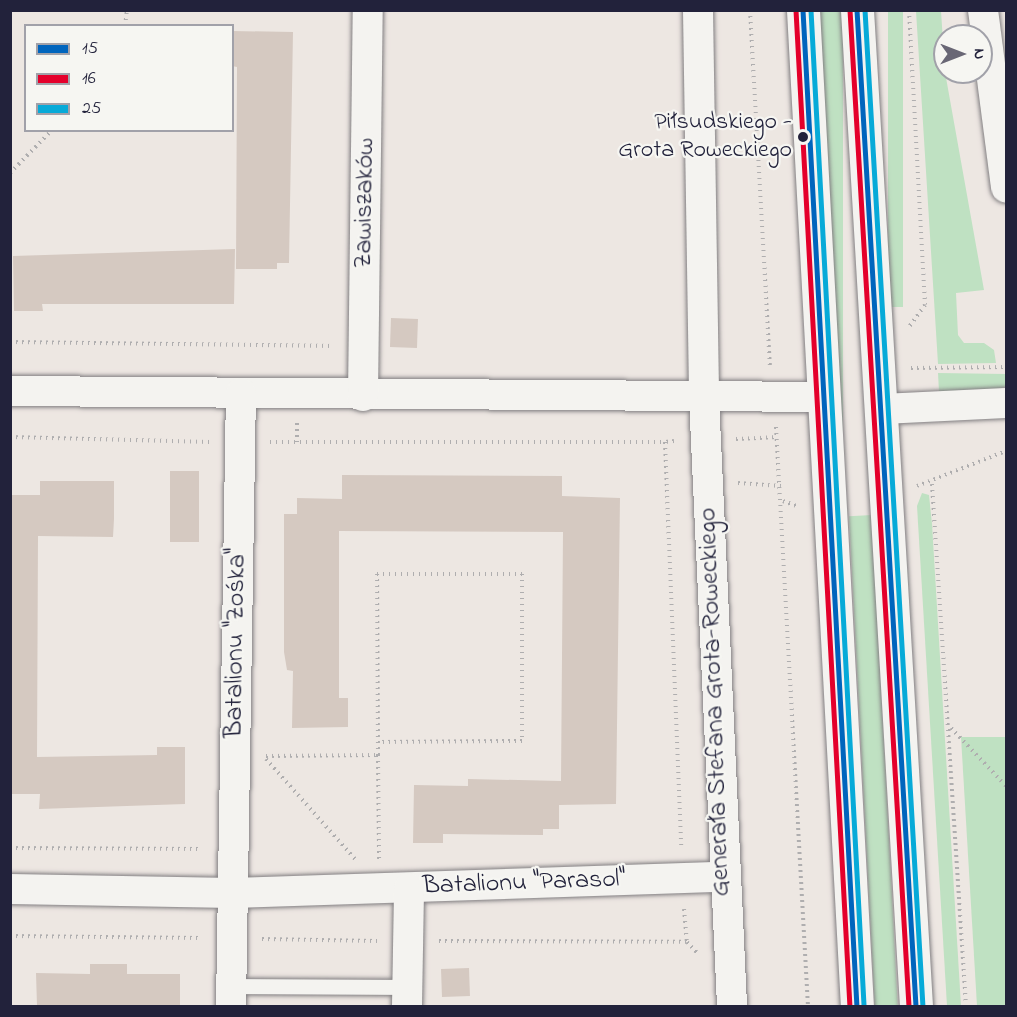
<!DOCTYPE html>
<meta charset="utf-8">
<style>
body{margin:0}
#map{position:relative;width:1017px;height:1017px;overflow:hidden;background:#ede7e2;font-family:"Indie Flower",sans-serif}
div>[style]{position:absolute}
.green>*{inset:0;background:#bfe1c2;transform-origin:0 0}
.building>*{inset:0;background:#d5c9c1;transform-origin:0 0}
.path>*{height:4px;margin-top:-2px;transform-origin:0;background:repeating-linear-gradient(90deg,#afaeaf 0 1.5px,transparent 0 6px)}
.roads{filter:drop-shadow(0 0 2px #827f82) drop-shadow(0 0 2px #827f82)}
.service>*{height:15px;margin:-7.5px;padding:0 7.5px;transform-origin:7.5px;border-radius:7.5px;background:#f4f3f0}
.minor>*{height:30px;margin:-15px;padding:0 15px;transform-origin:15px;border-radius:15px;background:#f4f3f0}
.tertiary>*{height:33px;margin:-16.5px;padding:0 16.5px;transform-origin:16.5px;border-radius:16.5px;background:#f4f3f0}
.bus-1>*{height:4.5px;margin:-2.25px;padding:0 2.25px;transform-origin:2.25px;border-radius:2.25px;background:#0065bd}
.bus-2>*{height:4.5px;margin:-2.25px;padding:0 2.25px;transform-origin:2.25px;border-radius:2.25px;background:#e4002b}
.bus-3>*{height:4.5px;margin:-2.25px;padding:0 2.25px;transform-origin:2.25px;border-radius:2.25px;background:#07aad8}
.dots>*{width:16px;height:16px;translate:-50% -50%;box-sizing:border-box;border:3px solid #f6f6f2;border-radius:50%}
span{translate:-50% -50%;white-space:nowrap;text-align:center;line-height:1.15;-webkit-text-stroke:4.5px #f6f6f2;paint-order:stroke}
.bus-label{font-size:24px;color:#22223b}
.right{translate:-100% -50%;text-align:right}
.street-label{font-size:26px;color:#22223b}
.frame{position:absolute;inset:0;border:12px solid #22223b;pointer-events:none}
.legend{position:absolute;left:24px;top:24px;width:210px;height:108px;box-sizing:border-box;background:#f6f6f2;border:2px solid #a1a1a9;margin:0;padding:8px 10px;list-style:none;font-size:18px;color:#22223b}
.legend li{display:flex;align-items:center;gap:12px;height:30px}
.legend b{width:30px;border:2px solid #a1a1a9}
.north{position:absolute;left:933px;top:24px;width:60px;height:60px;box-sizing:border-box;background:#f6f6f2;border:2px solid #a1a1a9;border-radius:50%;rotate:90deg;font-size:16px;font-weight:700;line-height:24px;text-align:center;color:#22223b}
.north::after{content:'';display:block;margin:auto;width:21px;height:27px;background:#696775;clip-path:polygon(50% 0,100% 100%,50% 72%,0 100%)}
</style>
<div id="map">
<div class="green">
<div style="left:819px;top:11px;width:24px;height:468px"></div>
<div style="left:888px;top:11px;width:15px;height:296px"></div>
<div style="clip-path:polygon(916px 11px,941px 11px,945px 72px,984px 290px,956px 293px,958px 335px,964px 343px,984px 343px,994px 350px,996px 363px,938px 364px)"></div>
<div style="clip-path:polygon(938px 373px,1006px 374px,1006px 386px,993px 393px,939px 392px)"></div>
<div style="clip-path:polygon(922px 493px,929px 495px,932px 524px,961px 1006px,947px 1006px,917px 506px)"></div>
<div style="left:872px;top:515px;width:492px;height:23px;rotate:87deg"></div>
<div style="clip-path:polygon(961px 737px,1006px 737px,1006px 1006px,977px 1006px)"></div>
</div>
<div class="building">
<div style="clip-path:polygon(232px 31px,293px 32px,289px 263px,277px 263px,277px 269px,236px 269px,237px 67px,232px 66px)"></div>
<div style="clip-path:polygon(235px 249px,234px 304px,42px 304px,43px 311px,14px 311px,13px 256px)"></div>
<div style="left:391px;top:318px;width:27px;height:29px;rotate:2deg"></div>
<div style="left:199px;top:471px;width:71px;height:29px;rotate:90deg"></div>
<div style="clip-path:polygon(342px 475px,562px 476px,562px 496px,620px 498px,616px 804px,559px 805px,559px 829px,543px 829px,543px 835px,443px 834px,443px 843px,413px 843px,414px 785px,468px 786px,468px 779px,561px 781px,563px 532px,339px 531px,339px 698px,348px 698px,348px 727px,292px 728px,293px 671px,287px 670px,284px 652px,284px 514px,297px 514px,297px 498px,342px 499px)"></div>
<div style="clip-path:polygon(40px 481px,114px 481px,114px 519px,113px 537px,38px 536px,37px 757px,157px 755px,157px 747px,185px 747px,185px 804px,39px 809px,40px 794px,10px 794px,10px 495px,40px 495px)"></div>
<div style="clip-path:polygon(90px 964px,127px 964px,127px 974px,180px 974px,180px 1006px,37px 1006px,36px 973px,90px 974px)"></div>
<div style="left:469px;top:968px;width:28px;height:28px;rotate:88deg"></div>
</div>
<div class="path">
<div style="left:750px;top:10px;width:357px;rotate:86.8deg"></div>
<div style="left:909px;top:10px;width:295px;rotate:86.9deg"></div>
<div style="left:925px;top:305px;width:26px;rotate:126deg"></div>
<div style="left:125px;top:26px;width:16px;rotate:-83deg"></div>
<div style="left:10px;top:173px;width:60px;rotate:-45.7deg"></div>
<div style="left:10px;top:342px;width:324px;rotate:0.7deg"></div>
<div style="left:911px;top:368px;width:95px;rotate:-0.6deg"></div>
<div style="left:297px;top:423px;width:19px;rotate:90deg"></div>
<div style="left:776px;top:427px;width:580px;rotate:86.84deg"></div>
<div style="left:10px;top:437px;width:200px;rotate:1.4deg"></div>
<div style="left:736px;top:439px;width:41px;rotate:-2.8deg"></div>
<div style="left:674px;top:441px;width:9px;rotate:174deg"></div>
<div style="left:665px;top:442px;width:405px;rotate:87.7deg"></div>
<div style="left:270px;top:442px;width:395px"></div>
<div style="left:738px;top:483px;width:43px;rotate:4deg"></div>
<div style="left:932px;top:484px;width:523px;rotate:86.27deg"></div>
<div style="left:917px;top:486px;width:96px;rotate:-21.5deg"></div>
<div style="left:783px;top:501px;width:15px;rotate:20deg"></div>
<div style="left:951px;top:728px;width:80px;rotate:46.5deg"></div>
<div style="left:378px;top:755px;width:104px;rotate:89.4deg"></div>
<div style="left:266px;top:756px;width:112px;rotate:-0.5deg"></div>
<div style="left:378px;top:755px;width:181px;rotate:-90.3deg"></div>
<div style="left:377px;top:574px;width:145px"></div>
<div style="left:522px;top:574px;width:167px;rotate:90deg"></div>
<div style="left:522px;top:741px;width:144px;rotate:179.6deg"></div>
<div style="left:266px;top:759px;width:134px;rotate:48.3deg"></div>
<div style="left:10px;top:848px;width:192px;rotate:0.3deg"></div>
<div style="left:684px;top:909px;width:33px;rotate:85deg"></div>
<div style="left:687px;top:942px;width:16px;rotate:47deg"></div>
<div style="left:10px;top:936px;width:190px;rotate:0.6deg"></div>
<div style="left:262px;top:939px;width:115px;rotate:1deg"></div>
<div style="left:439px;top:941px;width:248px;rotate:0.2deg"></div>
</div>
<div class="roads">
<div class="service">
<div style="left:231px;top:986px;width:176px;rotate:0.3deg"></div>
</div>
<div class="minor">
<div style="left:698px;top:10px;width:388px;rotate:89.1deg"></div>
<div style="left:704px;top:398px;width:609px;rotate:87.36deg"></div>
<div style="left:983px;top:10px;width:179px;rotate:82.6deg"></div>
<div style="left:10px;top:391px;width:814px;rotate:0.42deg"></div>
<div style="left:363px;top:396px;width:386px;rotate:-89.3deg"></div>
<div style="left:882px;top:409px;width:124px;rotate:-2.8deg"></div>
<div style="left:10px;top:889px;width:223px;rotate:1deg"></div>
<div style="left:233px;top:893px;width:489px;rotate:-1.9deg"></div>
<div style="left:231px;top:1006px;width:613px;rotate:-89.07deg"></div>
<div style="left:407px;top:1006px;width:118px;rotate:-89deg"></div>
</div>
<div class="tertiary">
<div style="left:803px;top:10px;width:997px;rotate:86.9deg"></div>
<div style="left:857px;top:10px;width:998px;rotate:86.61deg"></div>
</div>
</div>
<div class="bus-1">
<div style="left:803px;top:10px;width:997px;rotate:86.9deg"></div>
<div style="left:857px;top:10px;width:998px;rotate:86.61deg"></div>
</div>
<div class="bus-2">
<div style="left:796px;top:10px;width:997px;rotate:86.9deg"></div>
<div style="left:850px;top:10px;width:998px;rotate:86.61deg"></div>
</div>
<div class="bus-3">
<div style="left:811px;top:10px;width:997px;rotate:86.95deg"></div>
<div style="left:865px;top:10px;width:998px;rotate:86.67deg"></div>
</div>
<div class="dots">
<div style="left:803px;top:137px;background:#22223b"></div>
</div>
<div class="bus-label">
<span class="right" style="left:792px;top:137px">Piłsudskiego -<br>Grota Roweckiego</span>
</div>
<div class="street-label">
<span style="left:366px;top:203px;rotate:-89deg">Zawiszaków</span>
<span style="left:237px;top:643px;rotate:-89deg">Batalionu "Zośka"</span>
<span style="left:716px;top:702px;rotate:-92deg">Generała Stefana Grota-Roweckiego</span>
<span style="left:524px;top:884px;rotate:-2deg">Batalionu "Parasol"</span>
</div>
<div class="frame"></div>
<ul class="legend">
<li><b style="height:8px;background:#0065bd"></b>15</li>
<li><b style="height:8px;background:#e4002b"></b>16</li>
<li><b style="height:8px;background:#07aad8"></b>25</li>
</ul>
<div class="north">N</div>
</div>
